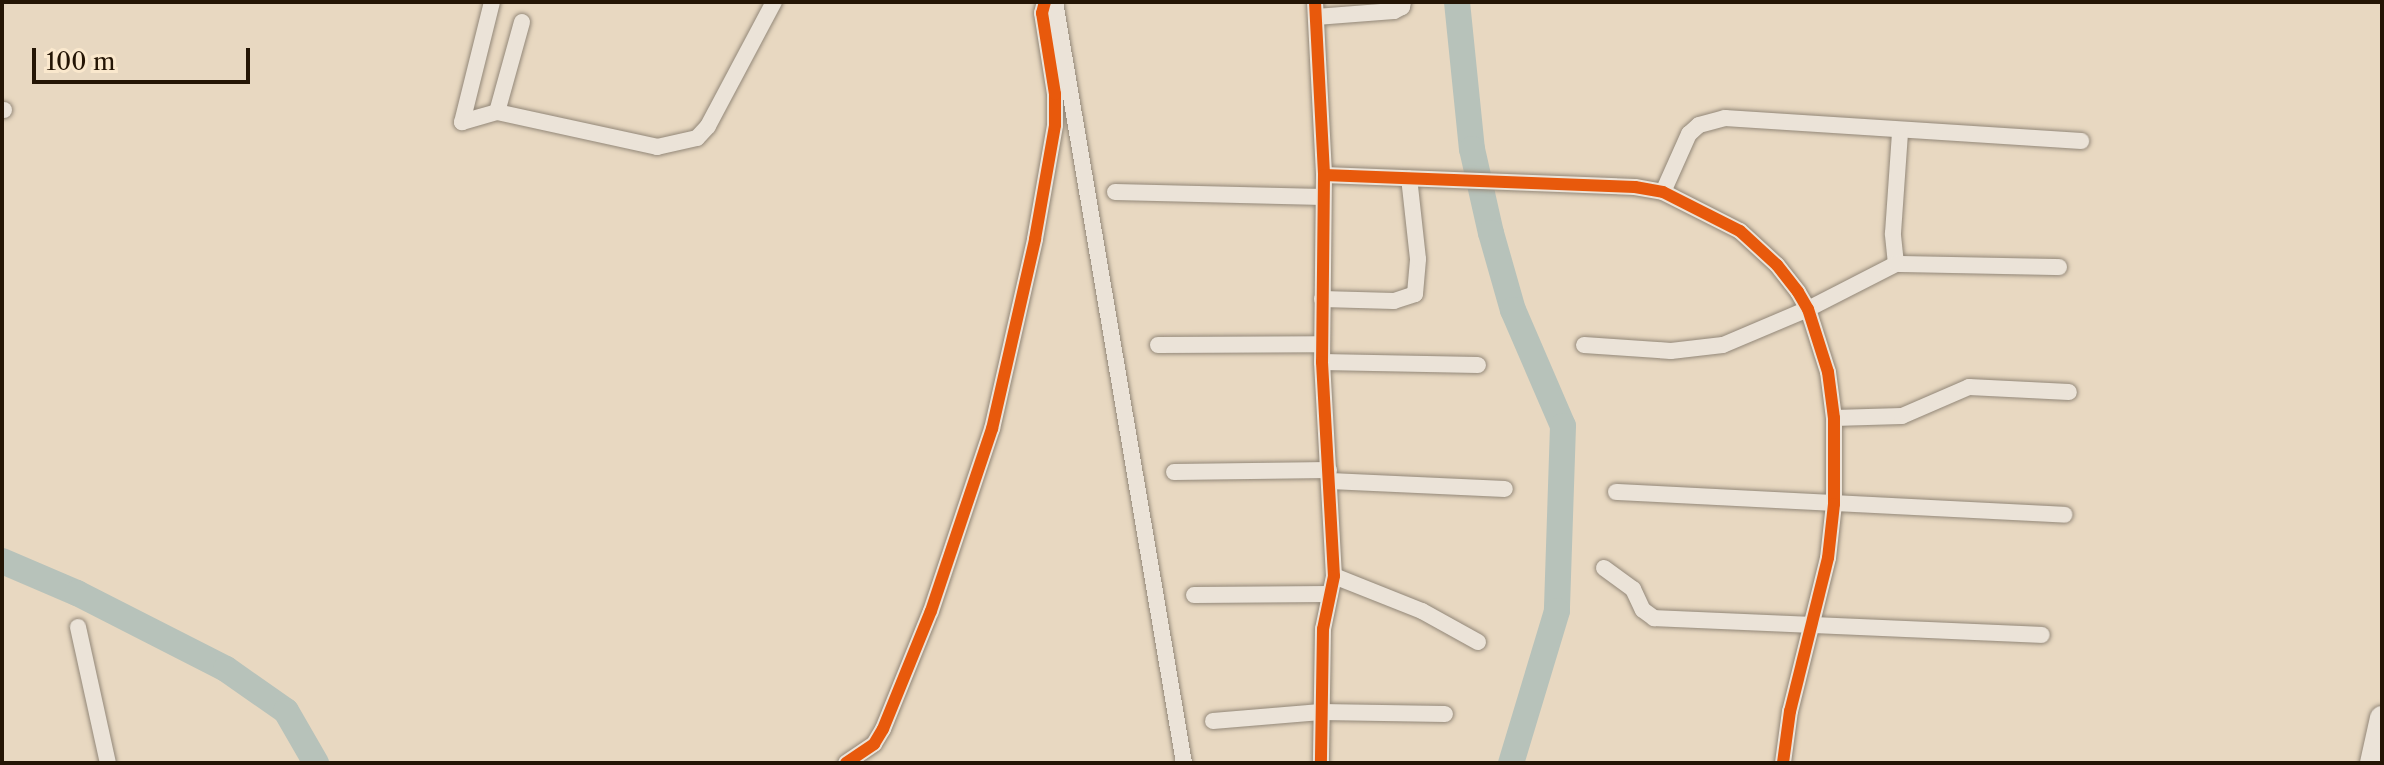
<!DOCTYPE html>
<style>
body{margin:0}
#map{position:relative;width:2384px;height:765px;overflow:hidden;background:#e8d8c1;font-family:"Libre Caslon Text",serif}
div>[style]{position:absolute}
.river>*{height:26px;margin:-13px;padding:0 13px;transform-origin:13px;border-radius:13px;background:#b7c2ba}
.roads{filter:drop-shadow(0 0 2px #928778) drop-shadow(0 0 2px #928778)}
.street>*{height:16px;margin:-8px;padding:0 8px;transform-origin:8px;border-radius:8px;background:#ebe3d8}
.secondary>*{height:24px;margin:-12px;padding:0 12px;transform-origin:12px;border-radius:12px;background:#ebe3d8}
.cycleway>*{height:12px;margin:-6px;padding:0 6px;transform-origin:6px;border-radius:6px;background:#e8590c}
span{translate:-50% -50%;white-space:nowrap;text-align:center;line-height:1.15;-webkit-text-stroke:8px #fae8cd;paint-order:stroke}
.frame{position:absolute;inset:0;border:4px solid #241505;pointer-events:none}
.scale{position:absolute;left:32px;top:48px;width:218px;height:36px;box-sizing:border-box;border:4px solid #241505;border-top:0;padding-left:10px;font-size:24px;line-height:28px;white-space:nowrap;color:#241505;-webkit-text-stroke:6px #fae8cd;paint-order:stroke}
</style>
<div id="map">
<div class="river">
<div style="left:1457px;top:2px;width:148px;rotate:84.2deg"></div>
<div style="left:1472px;top:149px;width:86px;rotate:77.3deg"></div>
<div style="left:1491px;top:233px;width:80px;rotate:74.1deg"></div>
<div style="left:1513px;top:310px;width:126px;rotate:66.7deg"></div>
<div style="left:1563px;top:426px;width:185px;rotate:91.9deg"></div>
<div style="left:1557px;top:611px;width:159px;rotate:106.8deg"></div>
<div style="left:2px;top:561px;width:82px;rotate:23.1deg"></div>
<div style="left:77px;top:593px;width:167px;rotate:27deg"></div>
<div style="left:226px;top:669px;width:73px;rotate:35deg"></div>
<div style="left:286px;top:711px;width:60px;rotate:60deg"></div>
</div>
<div class="roads">
<div class="street">
<div style="left:492px;top:2px;width:124px;rotate:104deg"></div>
<div style="left:462px;top:122px;width:36px;rotate:-16deg"></div>
<div style="left:1055px;top:2px;width:772px;rotate:80.38deg"></div>
<div style="left:1315px;top:2px;width:173px;rotate:87deg"></div>
<div style="left:1324px;top:175px;width:187px;rotate:90.6deg"></div>
<div style="left:1322px;top:362px;width:214px;rotate:86.8deg"></div>
<div style="left:1334px;top:576px;width:54px;rotate:101.7deg"></div>
<div style="left:1323px;top:629px;width:134px;rotate:90.9deg"></div>
<div style="left:1316px;top:17px;width:78px;rotate:-4.4deg"></div>
<div style="left:1394px;top:11px;width:9px;rotate:-27deg"></div>
<div style="left:1402px;top:7px;width:5px;rotate:-79deg"></div>
<div style="left:522px;top:22px;width:93px;rotate:105.5deg"></div>
<div style="left:497px;top:112px;width:164px;rotate:12.3deg"></div>
<div style="left:657px;top:147px;width:41px;rotate:-12.7deg"></div>
<div style="left:697px;top:138px;width:16px;rotate:-47deg"></div>
<div style="left:708px;top:126px;width:140px;rotate:-62deg"></div>
<div style="left:2px;top:110px;width:2px"></div>
<div style="left:1324px;top:175px;width:311px;rotate:2.2deg"></div>
<div style="left:1635px;top:187px;width:28px;rotate:10deg"></div>
<div style="left:1663px;top:192px;width:86px;rotate:26.9deg"></div>
<div style="left:1740px;top:231px;width:50px;rotate:42.6deg"></div>
<div style="left:1777px;top:265px;width:34px;rotate:52deg"></div>
<div style="left:1798px;top:292px;width:20px;rotate:60deg"></div>
<div style="left:1808px;top:309px;width:66px;rotate:72.4deg"></div>
<div style="left:1828px;top:372px;width:46px;rotate:82.6deg"></div>
<div style="left:1834px;top:418px;width:86px;rotate:90deg"></div>
<div style="left:1834px;top:504px;width:54px;rotate:96.3deg"></div>
<div style="left:1828px;top:558px;width:158px;rotate:103.9deg"></div>
<div style="left:1790px;top:711px;width:52px;rotate:97.7deg"></div>
<div style="left:1115px;top:192px;width:208px;rotate:1.4deg"></div>
<div style="left:1663px;top:192px;width:64px;rotate:-65.9deg"></div>
<div style="left:1689px;top:134px;width:13px;rotate:-42deg"></div>
<div style="left:1699px;top:125px;width:27px;rotate:-15deg"></div>
<div style="left:1725px;top:118px;width:357px;rotate:3.7deg"></div>
<div style="left:1896px;top:264px;width:31px;rotate:-96deg"></div>
<div style="left:1893px;top:233px;width:101px;rotate:-86deg"></div>
<div style="left:1322px;top:299px;width:72px;rotate:1.6deg"></div>
<div style="left:1394px;top:301px;width:22px;rotate:-18deg"></div>
<div style="left:1415px;top:294px;width:35px;rotate:-85deg"></div>
<div style="left:1418px;top:259px;width:81px;rotate:-96.3deg"></div>
<div style="left:1158px;top:345px;width:164px;rotate:-0.3deg"></div>
<div style="left:1584px;top:345px;width:87px;rotate:3.9deg"></div>
<div style="left:1671px;top:351px;width:52px;rotate:-6.6deg"></div>
<div style="left:1723px;top:345px;width:92px;rotate:-23deg"></div>
<div style="left:1808px;top:309px;width:99px;rotate:-27.1deg"></div>
<div style="left:1896px;top:264px;width:163px;rotate:1.1deg"></div>
<div style="left:1322px;top:362px;width:156px;rotate:1.1deg"></div>
<div style="left:1834px;top:418px;width:68px;rotate:-1.7deg"></div>
<div style="left:1902px;top:416px;width:73px;rotate:-23.4deg"></div>
<div style="left:1969px;top:387px;width:100px;rotate:2.9deg"></div>
<div style="left:1174px;top:472px;width:155px;rotate:-0.7deg"></div>
<div style="left:1330px;top:481px;width:175px;rotate:2.6deg"></div>
<div style="left:1616px;top:492px;width:449px;rotate:2.9deg"></div>
<div style="left:1604px;top:568px;width:36px;rotate:36deg"></div>
<div style="left:1633px;top:589px;width:23px;rotate:65deg"></div>
<div style="left:1643px;top:610px;width:14px;rotate:36deg"></div>
<div style="left:1654px;top:618px;width:388px;rotate:2.5deg"></div>
<div style="left:1334px;top:576px;width:95px;rotate:21.7deg"></div>
<div style="left:1422px;top:611px;width:64px;rotate:29deg"></div>
<div style="left:1194px;top:595px;width:136px;rotate:-0.4deg"></div>
<div style="left:78px;top:627px;width:139px;rotate:77.6deg"></div>
<div style="left:1213px;top:721px;width:108px;rotate:-4.8deg"></div>
<div style="left:1321px;top:712px;width:124px;rotate:0.9deg"></div>
<div style="left:846px;top:763px;width:34px;rotate:-34deg"></div>
<div style="left:874px;top:744px;width:17px;rotate:-59deg"></div>
<div style="left:883px;top:729px;width:127px;rotate:-67.9deg"></div>
<div style="left:931px;top:611px;width:192px;rotate:-71.5deg"></div>
<div style="left:992px;top:429px;width:195px;rotate:-77.2deg"></div>
<div style="left:1035px;top:239px;width:116px;rotate:-80deg"></div>
<div style="left:1055px;top:125px;width:31px;rotate:-90deg"></div>
<div style="left:1055px;top:94px;width:82px;rotate:-99.1deg"></div>
<div style="left:1042px;top:13px;width:11px;rotate:-75deg"></div>
</div>
<div class="secondary">
<div style="left:2372px;top:763px;width:46px;rotate:-77.5deg"></div>
</div>
</div>
<div class="cycleway">
<div style="left:1315px;top:2px;width:173px;rotate:87deg"></div>
<div style="left:1324px;top:175px;width:187px;rotate:90.6deg"></div>
<div style="left:1322px;top:362px;width:214px;rotate:86.8deg"></div>
<div style="left:1334px;top:576px;width:54px;rotate:101.7deg"></div>
<div style="left:1323px;top:629px;width:134px;rotate:90.9deg"></div>
<div style="left:1324px;top:175px;width:311px;rotate:2.2deg"></div>
<div style="left:1635px;top:187px;width:28px;rotate:10deg"></div>
<div style="left:1663px;top:192px;width:86px;rotate:26.9deg"></div>
<div style="left:1740px;top:231px;width:50px;rotate:42.6deg"></div>
<div style="left:1777px;top:265px;width:34px;rotate:52deg"></div>
<div style="left:1798px;top:292px;width:20px;rotate:60deg"></div>
<div style="left:1808px;top:309px;width:66px;rotate:72.4deg"></div>
<div style="left:1828px;top:372px;width:46px;rotate:82.6deg"></div>
<div style="left:1834px;top:418px;width:86px;rotate:90deg"></div>
<div style="left:1834px;top:504px;width:54px;rotate:96.3deg"></div>
<div style="left:1828px;top:558px;width:158px;rotate:103.9deg"></div>
<div style="left:1790px;top:711px;width:52px;rotate:97.7deg"></div>
<div style="left:846px;top:763px;width:34px;rotate:-34deg"></div>
<div style="left:874px;top:744px;width:17px;rotate:-59deg"></div>
<div style="left:883px;top:729px;width:127px;rotate:-67.9deg"></div>
<div style="left:931px;top:611px;width:192px;rotate:-71.5deg"></div>
<div style="left:992px;top:429px;width:195px;rotate:-77.2deg"></div>
<div style="left:1035px;top:239px;width:116px;rotate:-80deg"></div>
<div style="left:1055px;top:125px;width:31px;rotate:-90deg"></div>
<div style="left:1055px;top:94px;width:82px;rotate:-99.1deg"></div>
<div style="left:1042px;top:13px;width:11px;rotate:-75deg"></div>
</div>
<div class="frame"></div>
<div class="scale">100 m</div>
</div>
